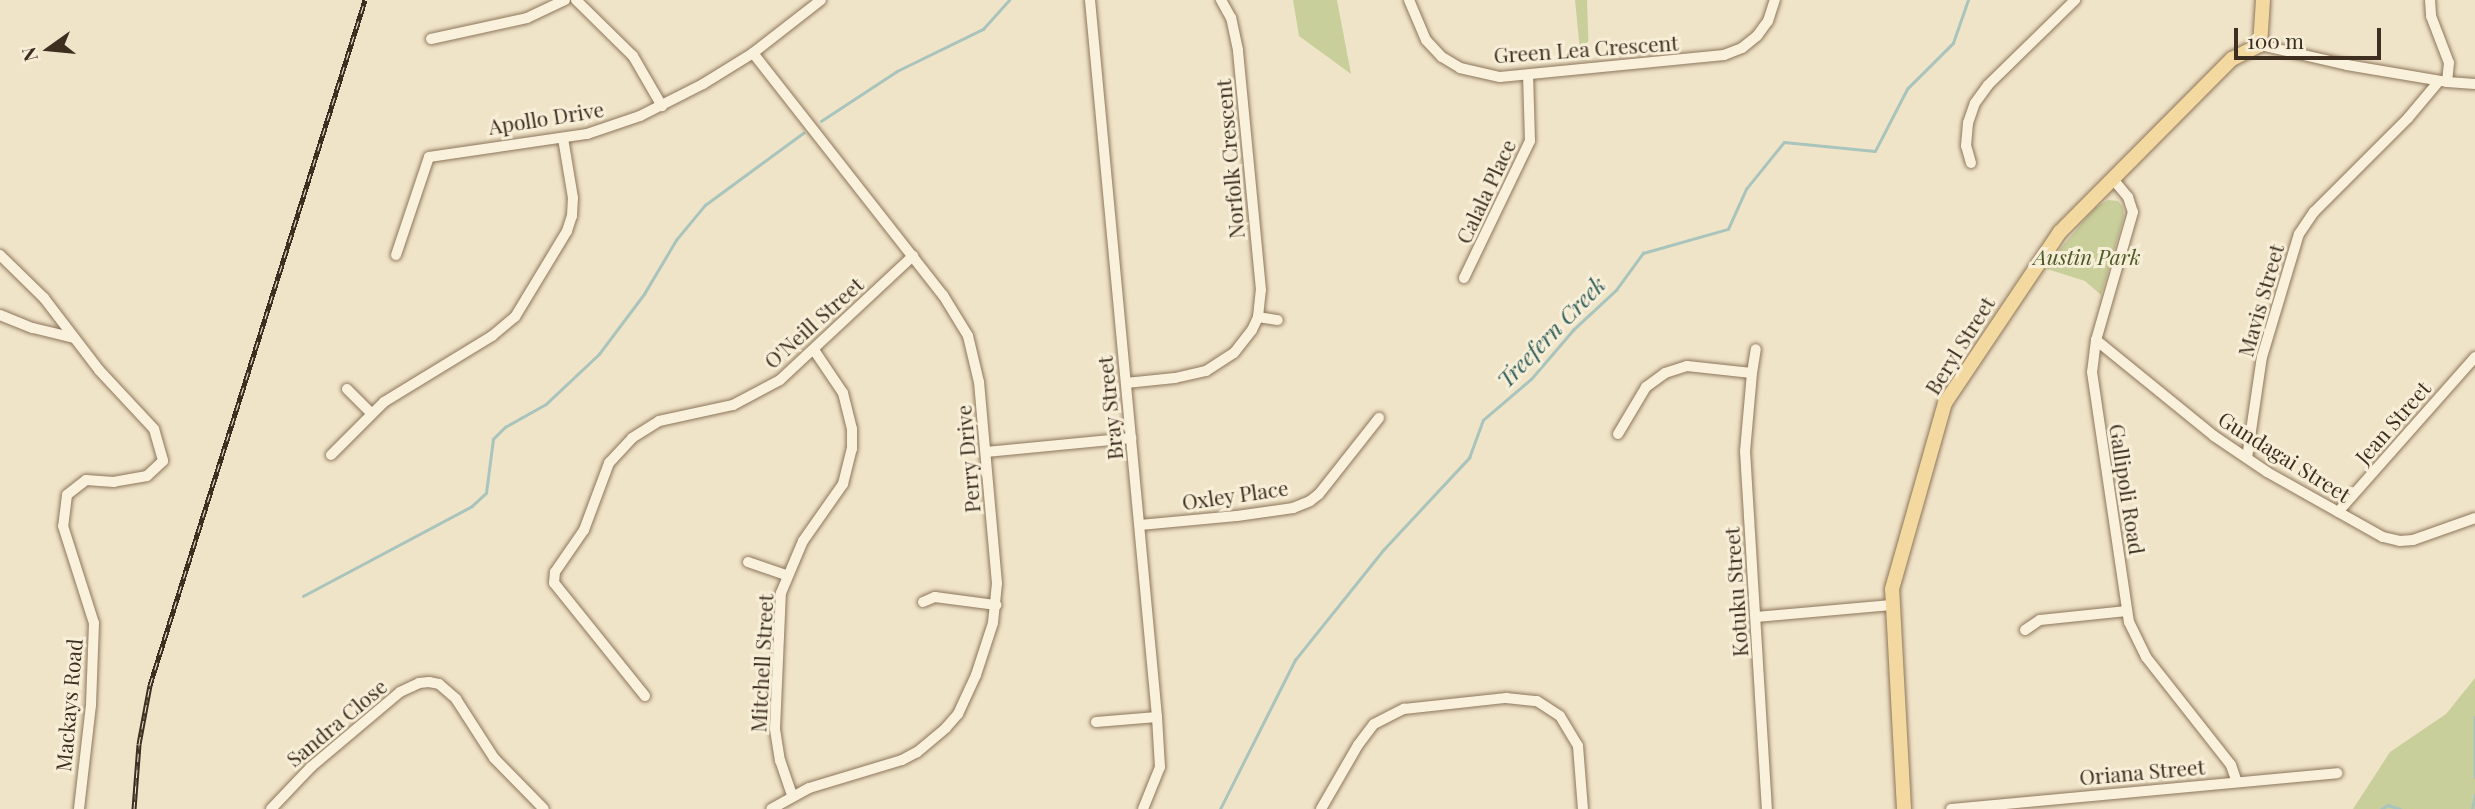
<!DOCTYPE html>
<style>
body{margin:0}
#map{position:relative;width:2475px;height:809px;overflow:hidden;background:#f0e4c8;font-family:"Playfair Display",serif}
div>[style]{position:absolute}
.green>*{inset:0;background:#c9cf9b}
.stream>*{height:2.5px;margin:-1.25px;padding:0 1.25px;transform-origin:1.25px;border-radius:1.25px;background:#a9c4bc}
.roads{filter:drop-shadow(0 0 2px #8d765c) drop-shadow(0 0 2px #8d765c)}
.minor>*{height:10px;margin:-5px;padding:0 5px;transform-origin:5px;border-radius:5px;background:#faf1dc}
.major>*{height:14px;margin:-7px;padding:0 7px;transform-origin:7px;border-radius:7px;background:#f3d9a0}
.rail>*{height:5px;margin-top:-2.5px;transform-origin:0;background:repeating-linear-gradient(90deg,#f7eed8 0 8px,#3d2e20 0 16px);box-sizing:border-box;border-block:2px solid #3d2e20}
span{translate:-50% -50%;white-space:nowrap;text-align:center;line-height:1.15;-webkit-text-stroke:6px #f7eed8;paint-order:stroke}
.street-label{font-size:21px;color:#3d2e20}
.park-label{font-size:21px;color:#4d5a26;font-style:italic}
.water-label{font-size:23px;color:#2f5d5a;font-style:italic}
.north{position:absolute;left:14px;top:14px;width:70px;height:70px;-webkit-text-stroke:5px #f7eed8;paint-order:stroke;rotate:255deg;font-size:19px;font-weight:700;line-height:28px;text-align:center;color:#3d2e20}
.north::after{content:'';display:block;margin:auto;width:24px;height:32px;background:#3d2e20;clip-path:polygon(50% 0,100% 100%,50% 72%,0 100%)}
.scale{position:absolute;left:2234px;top:28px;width:147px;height:32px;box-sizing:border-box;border:4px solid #3d2e20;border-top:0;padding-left:9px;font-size:21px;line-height:24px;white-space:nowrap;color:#3d2e20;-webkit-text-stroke:5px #f7eed8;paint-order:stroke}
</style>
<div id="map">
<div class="green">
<div style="clip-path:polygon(1293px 0,1337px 0,1351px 74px,1299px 36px)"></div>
<div style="clip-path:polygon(1575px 0,1587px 0,1589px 60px,1581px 61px)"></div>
<div style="clip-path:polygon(2108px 200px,2118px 201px,2123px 207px,2124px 216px,2101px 295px,2085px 281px,2044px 268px,2095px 208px)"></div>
<div style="clip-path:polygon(2475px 678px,2475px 809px,2353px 809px,2390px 752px,2446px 714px)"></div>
</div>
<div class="stream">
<div style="left:821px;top:121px;width:91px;rotate:-33.3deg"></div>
<div style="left:897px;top:71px;width:96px;rotate:-26deg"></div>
<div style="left:983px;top:29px;width:39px;rotate:-48deg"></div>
<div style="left:303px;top:596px;width:191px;rotate:-28deg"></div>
<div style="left:472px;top:506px;width:19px;rotate:-43deg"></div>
<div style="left:486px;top:493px;width:54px;rotate:-82.6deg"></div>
<div style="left:493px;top:439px;width:17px;rotate:-45deg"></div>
<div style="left:505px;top:427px;width:47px;rotate:-29.3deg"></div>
<div style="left:546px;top:404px;width:73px;rotate:-43.3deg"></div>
<div style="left:599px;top:354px;width:75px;rotate:-53.1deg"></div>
<div style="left:644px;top:294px;width:63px;rotate:-59.3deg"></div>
<div style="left:676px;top:240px;width:45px;rotate:-50.4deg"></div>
<div style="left:705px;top:205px;width:122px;rotate:-36.3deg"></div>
<div style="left:2475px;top:717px;width:60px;rotate:90deg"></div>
<div style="left:1220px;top:809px;width:167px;rotate:-63.3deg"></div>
<div style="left:1295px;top:660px;width:142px;rotate:-51.3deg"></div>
<div style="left:1384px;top:549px;width:125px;rotate:-47deg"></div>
<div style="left:1469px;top:458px;width:40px;rotate:-69.8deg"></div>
<div style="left:1483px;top:420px;width:63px;rotate:-40.5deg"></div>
<div style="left:1531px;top:379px;width:65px;rotate:-49.4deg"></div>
<div style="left:1573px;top:330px;width:59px;rotate:-42.9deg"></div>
<div style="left:1616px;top:290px;width:46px;rotate:-53.9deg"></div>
<div style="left:1643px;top:253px;width:88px;rotate:-15.8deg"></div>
<div style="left:1728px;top:229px;width:44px;rotate:-65.8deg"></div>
<div style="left:1746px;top:189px;width:60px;rotate:-51deg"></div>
<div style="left:1784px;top:142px;width:91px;rotate:5.6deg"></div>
<div style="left:1875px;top:151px;width:70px;rotate:-62.7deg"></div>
<div style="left:1907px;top:89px;width:65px;rotate:-45deg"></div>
<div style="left:1953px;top:43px;width:46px;rotate:-70.8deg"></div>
<div style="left:2381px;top:809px;width:8px;rotate:-30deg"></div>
<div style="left:2388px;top:805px;width:13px;rotate:18deg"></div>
<div style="left:2472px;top:809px;width:14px;rotate:-78deg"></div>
</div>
<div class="roads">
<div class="minor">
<div style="left:576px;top:0;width:80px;rotate:44.5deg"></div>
<div style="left:633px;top:56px;width:58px;rotate:59.9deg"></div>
<div style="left:1090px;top:0;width:720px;rotate:84.66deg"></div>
<div style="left:1157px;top:717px;width:50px;rotate:86.6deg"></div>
<div style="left:1160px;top:767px;width:45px;rotate:112deg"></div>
<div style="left:1409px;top:0;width:43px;rotate:67deg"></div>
<div style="left:1426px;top:40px;width:23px;rotate:47deg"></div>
<div style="left:1442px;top:57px;width:21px;rotate:31deg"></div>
<div style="left:1460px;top:68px;width:41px;rotate:12.7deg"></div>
<div style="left:1500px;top:77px;width:225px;rotate:-5.6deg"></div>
<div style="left:1724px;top:55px;width:19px;rotate:-21deg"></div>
<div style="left:1742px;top:48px;width:19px;rotate:-39deg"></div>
<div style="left:1757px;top:36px;width:19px;rotate:-54deg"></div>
<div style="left:1768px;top:21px;width:22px;rotate:-72deg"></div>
<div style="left:2430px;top:0;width:16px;rotate:86deg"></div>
<div style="left:2431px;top:16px;width:50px;rotate:69deg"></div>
<div style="left:2449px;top:63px;width:19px;rotate:96deg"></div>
<div style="left:431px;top:39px;width:98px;rotate:-12.3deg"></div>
<div style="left:527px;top:18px;width:42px;rotate:-25.3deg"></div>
<div style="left:2260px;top:45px;width:89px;rotate:12.9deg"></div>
<div style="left:2347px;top:65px;width:101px;rotate:9.6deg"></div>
<div style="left:2447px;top:82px;width:28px;rotate:4deg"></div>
<div style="left:753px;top:53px;width:308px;rotate:51.9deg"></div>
<div style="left:943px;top:295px;width:48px;rotate:58.6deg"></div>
<div style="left:968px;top:336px;width:47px;rotate:76.6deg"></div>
<div style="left:979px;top:382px;width:202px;rotate:84.9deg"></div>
<div style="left:997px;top:583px;width:40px;rotate:95.7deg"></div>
<div style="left:993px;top:623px;width:55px;rotate:108.1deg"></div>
<div style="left:976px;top:675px;width:43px;rotate:114.8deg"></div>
<div style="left:958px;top:714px;width:18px;rotate:131deg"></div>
<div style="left:946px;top:728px;width:38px;rotate:140deg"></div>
<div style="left:917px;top:752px;width:17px;rotate:152deg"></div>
<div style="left:902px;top:760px;width:97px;rotate:163.2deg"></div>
<div style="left:809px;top:788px;width:43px;rotate:151.1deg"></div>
<div style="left:1971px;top:163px;width:18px;rotate:-106deg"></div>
<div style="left:1966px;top:146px;width:23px;rotate:-85deg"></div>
<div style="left:1968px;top:123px;width:21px;rotate:-71deg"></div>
<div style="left:1975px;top:103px;width:22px;rotate:-54deg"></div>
<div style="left:1988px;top:85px;width:122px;rotate:-44.3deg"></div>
<div style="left:2112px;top:178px;width:25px;rotate:50deg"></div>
<div style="left:2128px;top:197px;width:16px;rotate:72deg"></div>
<div style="left:2133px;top:212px;width:133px;rotate:106.1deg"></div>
<div style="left:2096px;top:340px;width:32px;rotate:97deg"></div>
<div style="left:2092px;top:372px;width:253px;rotate:81.6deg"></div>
<div style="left:2129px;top:622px;width:39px;rotate:64deg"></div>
<div style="left:2146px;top:657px;width:137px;rotate:51.8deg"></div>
<div style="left:2231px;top:765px;width:18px;rotate:71deg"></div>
<div style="left:0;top:255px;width:62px;rotate:44.3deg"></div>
<div style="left:44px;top:298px;width:91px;rotate:52.6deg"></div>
<div style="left:99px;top:370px;width:81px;rotate:47deg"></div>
<div style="left:154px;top:429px;width:33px;rotate:74deg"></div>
<div style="left:163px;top:461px;width:22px;rotate:137deg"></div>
<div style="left:147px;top:476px;width:34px;rotate:170deg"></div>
<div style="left:114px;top:482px;width:28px;rotate:-176deg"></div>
<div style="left:86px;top:480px;width:24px;rotate:142deg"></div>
<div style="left:67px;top:495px;width:31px;rotate:97deg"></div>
<div style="left:63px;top:526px;width:102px;rotate:72.3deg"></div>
<div style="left:94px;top:623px;width:82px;rotate:92.1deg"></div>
<div style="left:91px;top:705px;width:105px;rotate:96.6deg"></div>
<div style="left:396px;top:255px;width:103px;rotate:-71.4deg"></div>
<div style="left:429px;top:157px;width:160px;rotate:-8.3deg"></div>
<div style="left:587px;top:134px;width:56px;rotate:-18.8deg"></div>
<div style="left:640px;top:116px;width:71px;rotate:-26.9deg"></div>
<div style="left:703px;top:84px;width:59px;rotate:-31.8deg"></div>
<div style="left:753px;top:53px;width:86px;rotate:-37.9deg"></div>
<div style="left:1464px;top:278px;width:152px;rotate:-64.3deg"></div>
<div style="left:1530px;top:141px;width:66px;rotate:-91.7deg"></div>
<div style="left:0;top:315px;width:35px;rotate:22deg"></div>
<div style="left:33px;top:328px;width:42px;rotate:13.7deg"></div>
<div style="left:1258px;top:317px;width:20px;rotate:9deg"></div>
<div style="left:2096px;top:340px;width:152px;rotate:39.1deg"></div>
<div style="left:2214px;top:436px;width:64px;rotate:34.2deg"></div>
<div style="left:2267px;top:472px;width:133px;rotate:29.3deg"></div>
<div style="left:2383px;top:537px;width:17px;rotate:13deg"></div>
<div style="left:2400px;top:541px;width:13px;rotate:-4deg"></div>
<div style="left:2413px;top:540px;width:66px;rotate:-19.5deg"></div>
<div style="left:1752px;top:373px;width:24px;rotate:-81deg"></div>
<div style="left:1126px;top:383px;width:49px;rotate:-5.8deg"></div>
<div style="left:1175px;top:378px;width:32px;rotate:-13deg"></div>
<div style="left:1206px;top:371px;width:33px;rotate:-33deg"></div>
<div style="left:1234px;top:353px;width:29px;rotate:-52deg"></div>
<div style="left:1252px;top:330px;width:14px;rotate:-65deg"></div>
<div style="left:1258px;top:317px;width:27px;rotate:-84deg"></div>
<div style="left:1261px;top:290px;width:241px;rotate:-95.5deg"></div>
<div style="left:1238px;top:50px;width:33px;rotate:-102deg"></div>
<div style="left:1231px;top:18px;width:21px;rotate:-119deg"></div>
<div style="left:347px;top:389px;width:34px;rotate:45deg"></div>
<div style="left:1618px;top:434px;width:55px;rotate:-59.2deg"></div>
<div style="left:1646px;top:387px;width:24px;rotate:-36deg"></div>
<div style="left:1665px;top:373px;width:23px;rotate:-18deg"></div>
<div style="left:1687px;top:366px;width:65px;rotate:6.1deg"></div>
<div style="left:1752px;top:373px;width:78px;rotate:95.1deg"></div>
<div style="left:1745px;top:451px;width:359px;rotate:86.5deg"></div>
<div style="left:986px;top:452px;width:146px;rotate:-5.5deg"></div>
<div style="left:331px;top:455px;width:75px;rotate:-45deg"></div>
<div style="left:384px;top:402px;width:127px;rotate:-31.4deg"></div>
<div style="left:492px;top:336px;width:30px;rotate:-40deg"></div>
<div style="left:515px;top:317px;width:100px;rotate:-58.8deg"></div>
<div style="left:567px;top:231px;width:16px;rotate:-72deg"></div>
<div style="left:572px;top:216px;width:18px;rotate:-87deg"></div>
<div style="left:573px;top:198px;width:61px;rotate:-99.5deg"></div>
<div style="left:2247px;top:458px;width:102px;rotate:-81.6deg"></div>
<div style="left:2262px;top:357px;width:128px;rotate:-73.3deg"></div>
<div style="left:2299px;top:234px;width:27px;rotate:-56deg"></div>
<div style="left:2314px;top:212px;width:133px;rotate:-45deg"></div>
<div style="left:2408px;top:118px;width:48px;rotate:-50deg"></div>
<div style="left:2338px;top:512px;width:207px;rotate:-48.5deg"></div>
<div style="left:1140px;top:525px;width:97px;rotate:-5.3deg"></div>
<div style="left:1237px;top:516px;width:57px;rotate:-8.1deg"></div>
<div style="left:1293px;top:508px;width:18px;rotate:-22deg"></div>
<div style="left:1310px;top:501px;width:11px;rotate:-38deg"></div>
<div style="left:1319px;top:494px;width:97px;rotate:-51.7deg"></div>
<div style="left:748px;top:562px;width:40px;rotate:18.9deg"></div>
<div style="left:923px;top:602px;width:13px;rotate:-23deg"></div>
<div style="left:935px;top:597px;width:62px;rotate:7.5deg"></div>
<div style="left:1756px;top:617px;width:136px;rotate:-5.1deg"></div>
<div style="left:2025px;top:630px;width:18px;rotate:-34deg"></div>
<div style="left:2040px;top:620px;width:87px;rotate:-5.9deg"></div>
<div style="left:645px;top:696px;width:145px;rotate:-128.8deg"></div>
<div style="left:554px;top:583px;width:11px;rotate:-85deg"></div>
<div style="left:555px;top:572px;width:51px;rotate:-55.4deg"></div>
<div style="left:584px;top:530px;width:72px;rotate:-69.5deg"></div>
<div style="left:609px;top:463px;width:34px;rotate:-47deg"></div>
<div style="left:632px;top:438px;width:32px;rotate:-32deg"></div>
<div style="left:659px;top:421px;width:76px;rotate:-12.2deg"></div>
<div style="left:733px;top:405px;width:53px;rotate:-28deg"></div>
<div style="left:780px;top:380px;width:182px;rotate:-43deg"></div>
<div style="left:1096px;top:722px;width:61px;rotate:-4.7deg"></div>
<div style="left:792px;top:795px;width:36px;rotate:-109deg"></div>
<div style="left:780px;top:761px;width:33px;rotate:-99deg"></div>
<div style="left:775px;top:728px;width:135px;rotate:-87.5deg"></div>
<div style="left:781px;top:593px;width:56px;rotate:-67.1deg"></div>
<div style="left:803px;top:541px;width:70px;rotate:-54.9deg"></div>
<div style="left:843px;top:484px;width:36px;rotate:-76deg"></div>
<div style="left:852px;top:449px;width:20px;rotate:-90deg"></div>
<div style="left:852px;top:429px;width:37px;rotate:-104deg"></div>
<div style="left:843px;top:393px;width:52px;rotate:-124deg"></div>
<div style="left:271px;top:809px;width:58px;rotate:-46.4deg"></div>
<div style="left:311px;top:767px;width:116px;rotate:-40.1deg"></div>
<div style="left:400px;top:692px;width:21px;rotate:-25deg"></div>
<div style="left:419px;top:683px;width:10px;rotate:-6deg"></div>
<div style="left:429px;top:682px;width:10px;rotate:11deg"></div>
<div style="left:439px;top:684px;width:23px;rotate:41deg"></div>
<div style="left:456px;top:699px;width:70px;rotate:57.2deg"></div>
<div style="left:494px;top:758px;width:71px;rotate:45.6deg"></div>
<div style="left:1321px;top:809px;width:74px;rotate:-60deg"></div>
<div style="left:1358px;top:745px;width:26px;rotate:-53deg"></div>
<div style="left:1374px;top:724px;width:34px;rotate:-27deg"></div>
<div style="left:1404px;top:709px;width:103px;rotate:-6.2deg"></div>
<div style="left:1506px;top:698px;width:31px;rotate:6deg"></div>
<div style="left:1537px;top:701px;width:27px;rotate:33deg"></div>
<div style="left:1560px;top:716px;width:35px;rotate:59deg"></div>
<div style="left:1578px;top:746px;width:63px;rotate:85.5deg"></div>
<div style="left:1951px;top:809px;width:388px;rotate:-5.3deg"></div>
</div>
<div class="major">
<div style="left:1904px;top:809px;width:220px;rotate:-93.1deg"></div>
<div style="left:1892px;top:589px;width:193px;rotate:-74.1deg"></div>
<div style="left:1945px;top:403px;width:206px;rotate:-56.1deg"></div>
<div style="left:2060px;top:232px;width:244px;rotate:-45.2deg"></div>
<div style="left:2232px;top:59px;width:31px;rotate:-27deg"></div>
<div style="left:2260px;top:45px;width:45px;rotate:-86.2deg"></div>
</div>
</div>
<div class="rail">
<div style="left:134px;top:809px;width:65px;rotate:-85.6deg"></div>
<div style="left:139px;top:744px;width:60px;rotate:-79.4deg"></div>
<div style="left:150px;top:685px;width:718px;rotate:-72.57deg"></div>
</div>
<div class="street-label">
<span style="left:1586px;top:48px;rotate:-4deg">Green Lea Crescent</span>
<span style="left:546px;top:117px;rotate:-9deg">Apollo Drive</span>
<span style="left:1229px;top:159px;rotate:-95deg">Norfolk Crescent</span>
<span style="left:1485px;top:191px;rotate:-65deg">Calala Place</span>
<span style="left:2260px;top:300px;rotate:-74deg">Mavis Street</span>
<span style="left:813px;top:322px;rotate:-42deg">O'Neill Street</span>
<span style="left:1959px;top:345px;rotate:-58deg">Beryl Street</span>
<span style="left:1109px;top:408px;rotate:-96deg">Bray Street</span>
<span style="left:2392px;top:422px;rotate:-49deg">Jean Street</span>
<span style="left:2285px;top:456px;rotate:32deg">Gundagai Street</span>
<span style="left:967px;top:459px;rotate:-95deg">Perry Drive</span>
<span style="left:2128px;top:489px;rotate:81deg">Gallipoli Road</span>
<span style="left:1235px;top:494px;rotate:-8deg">Oxley Place</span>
<span style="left:1735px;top:592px;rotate:-94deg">Kotuku Street</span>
<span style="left:761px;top:663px;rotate:-87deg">Mitchell Street</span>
<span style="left:68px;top:705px;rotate:-85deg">Mackays Road</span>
<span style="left:336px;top:722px;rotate:-40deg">Sandra Close</span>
<span style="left:2142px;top:771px;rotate:-5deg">Oriana Street</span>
</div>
<div class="park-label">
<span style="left:2087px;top:256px">Austin Park</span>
</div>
<div class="water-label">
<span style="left:1551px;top:332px;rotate:-46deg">Treefern Creek</span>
</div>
<div class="north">N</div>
<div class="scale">100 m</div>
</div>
